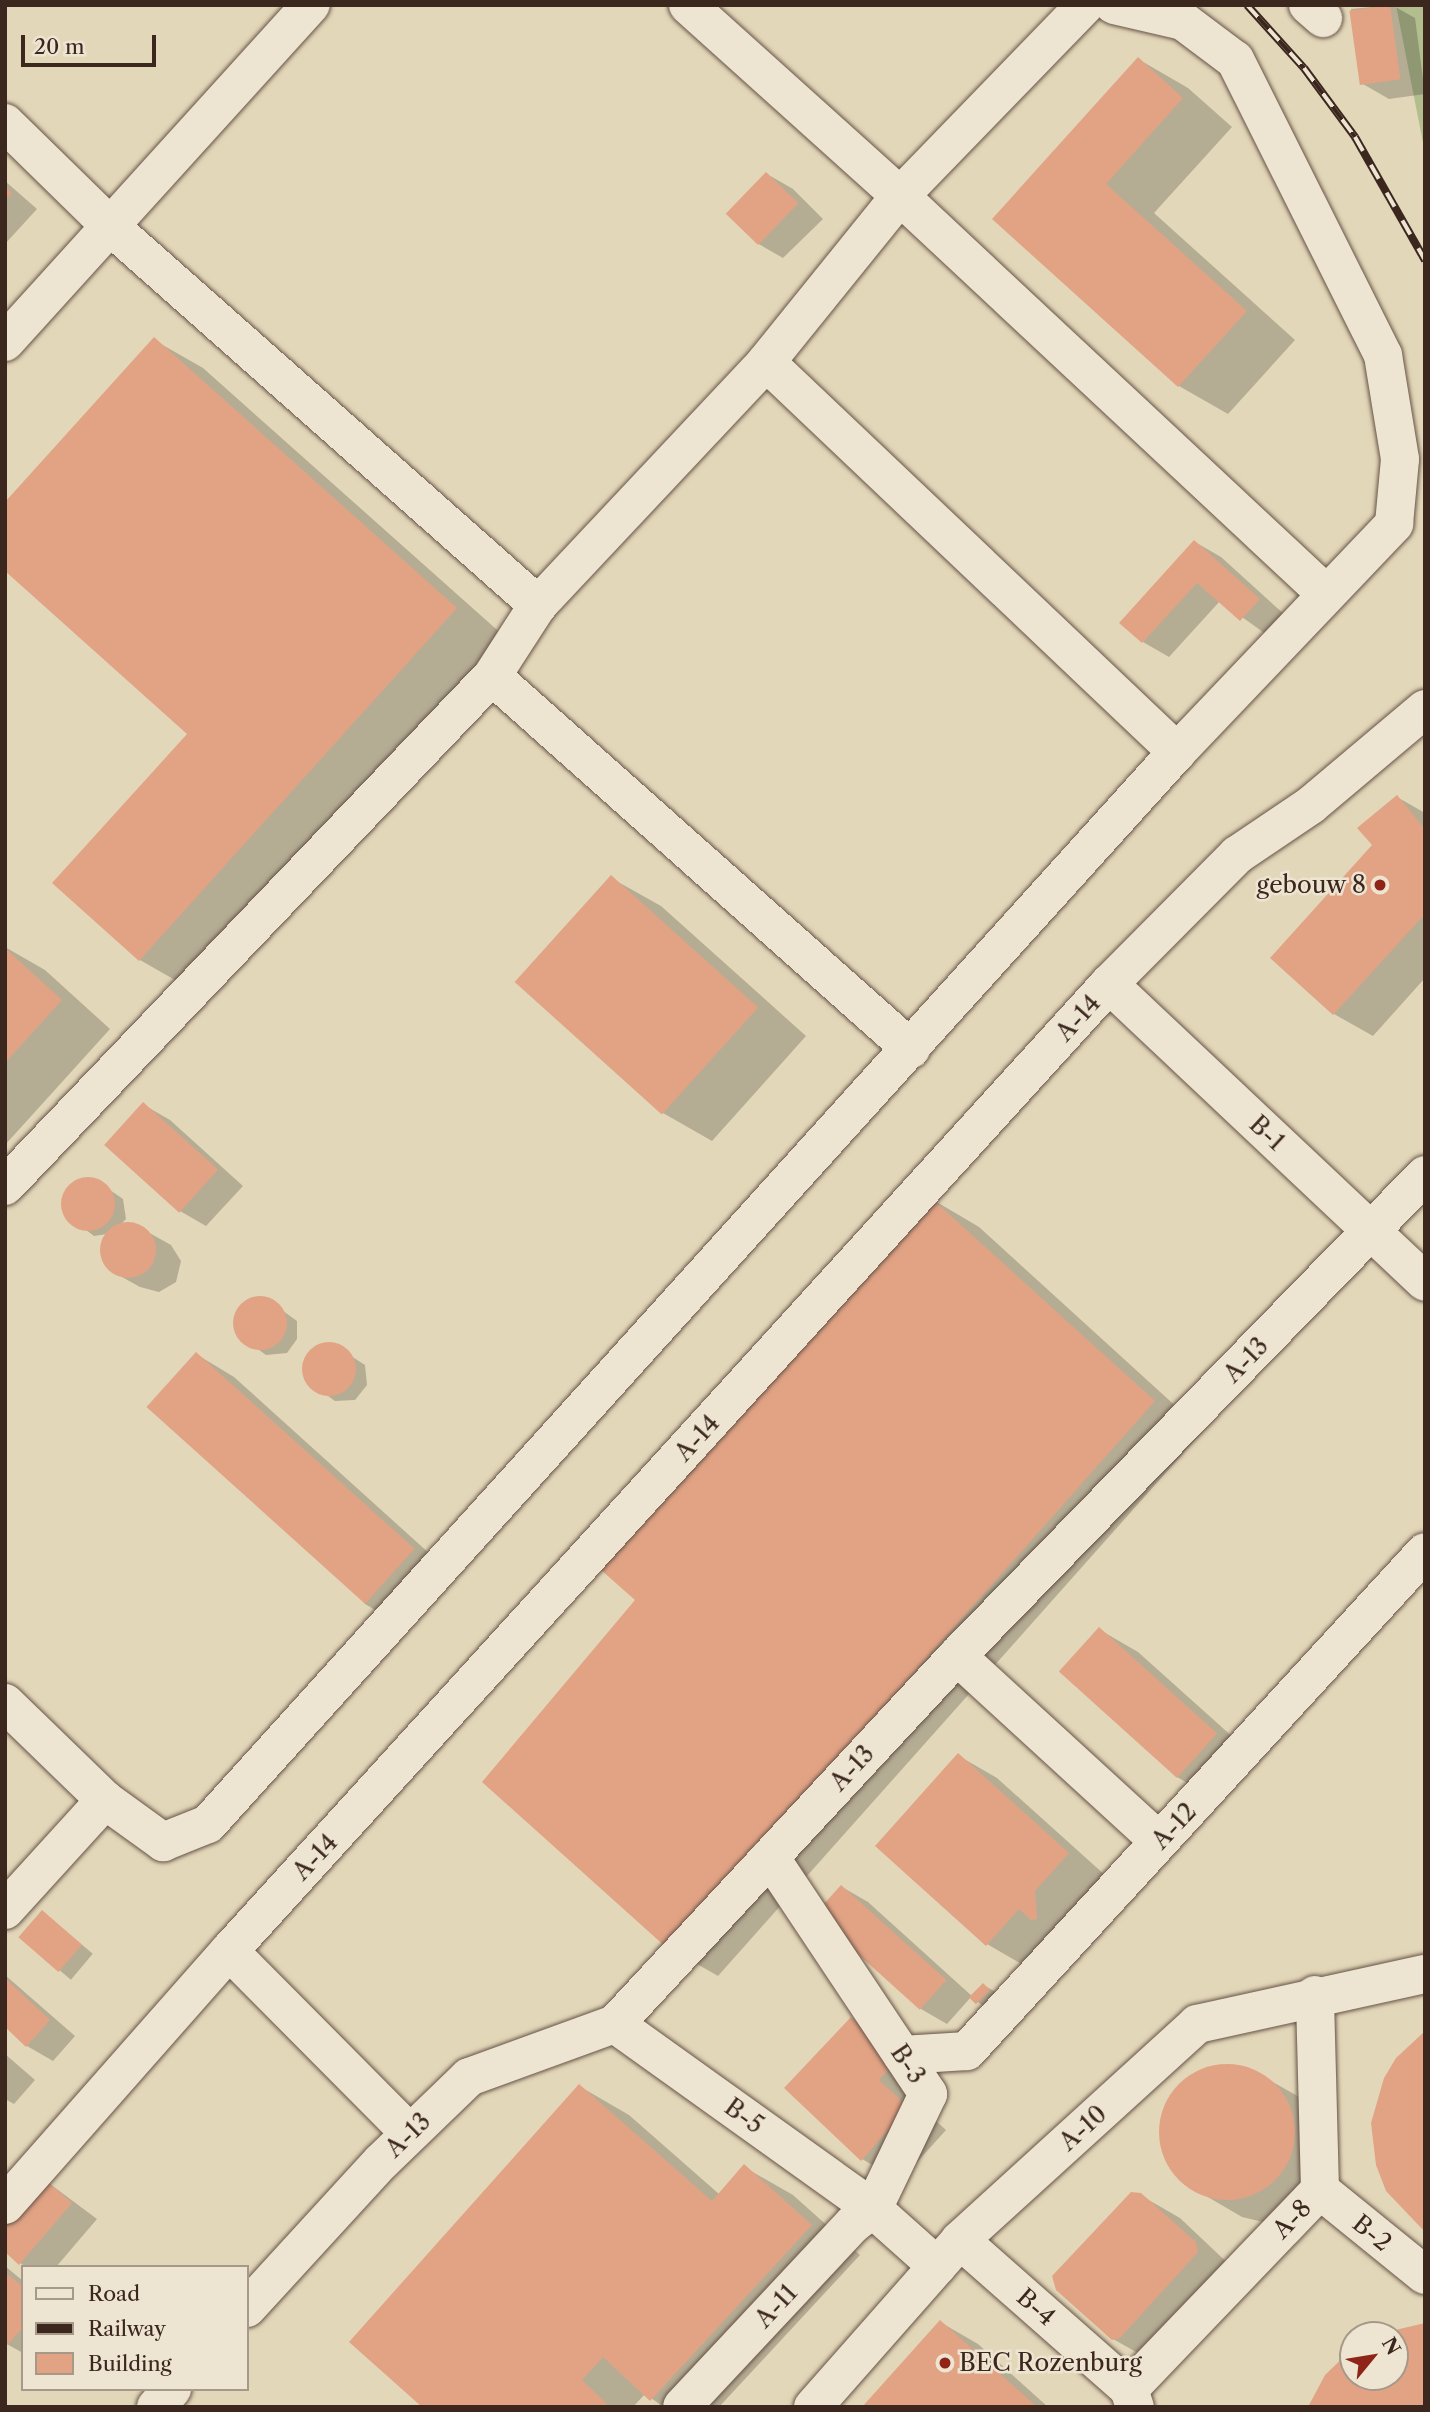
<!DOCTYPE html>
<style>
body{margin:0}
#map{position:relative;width:1430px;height:2412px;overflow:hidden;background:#e3d7b9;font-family:"Libre Caslon Text",serif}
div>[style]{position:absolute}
.green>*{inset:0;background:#b3be8f}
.shadow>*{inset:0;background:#0003;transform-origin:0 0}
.building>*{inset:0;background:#e2a385;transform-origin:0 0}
.round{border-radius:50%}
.roads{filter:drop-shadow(0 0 2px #665346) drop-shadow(0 0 2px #665346)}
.minor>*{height:38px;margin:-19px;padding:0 19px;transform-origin:19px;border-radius:19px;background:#ede5d2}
.rail>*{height:8px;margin-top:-4px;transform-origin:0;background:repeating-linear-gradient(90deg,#ede5d2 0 16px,#3c271f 0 32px);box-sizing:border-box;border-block:2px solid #3c271f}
.dots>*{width:19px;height:19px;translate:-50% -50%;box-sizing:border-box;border:4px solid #ede5d2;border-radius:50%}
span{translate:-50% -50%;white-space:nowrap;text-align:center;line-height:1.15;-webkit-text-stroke:5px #ede5d2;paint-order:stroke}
.poi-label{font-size:24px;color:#3c271f}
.right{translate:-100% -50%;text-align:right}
.left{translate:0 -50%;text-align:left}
.street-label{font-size:24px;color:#3c271f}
.frame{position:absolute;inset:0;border:7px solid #3c271f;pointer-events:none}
.legend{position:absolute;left:21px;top:2265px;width:228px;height:126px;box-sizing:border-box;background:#ede5d2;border:2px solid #a6998a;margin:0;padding:9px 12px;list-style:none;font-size:21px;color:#3c271f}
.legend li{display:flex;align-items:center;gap:14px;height:35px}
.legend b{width:35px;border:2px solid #a6998a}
.north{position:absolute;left:1339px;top:2321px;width:70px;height:70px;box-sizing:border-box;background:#ede5d2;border:2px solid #a6998a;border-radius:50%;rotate:60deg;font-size:19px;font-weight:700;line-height:28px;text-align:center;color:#3c271f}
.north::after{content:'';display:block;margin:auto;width:24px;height:32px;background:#8f2418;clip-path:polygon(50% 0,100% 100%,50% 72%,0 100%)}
.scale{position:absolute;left:21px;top:35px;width:135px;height:32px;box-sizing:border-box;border:4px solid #3c271f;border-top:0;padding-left:9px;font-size:21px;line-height:24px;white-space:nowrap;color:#3c271f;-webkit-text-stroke:5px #ede5d2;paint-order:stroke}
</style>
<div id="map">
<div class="green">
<div style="clip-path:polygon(1396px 5px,1425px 5px,1425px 153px)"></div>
</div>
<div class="shadow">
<div style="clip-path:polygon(1392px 5px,1415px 18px,1425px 94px,1389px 99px,1363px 84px,1351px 9px)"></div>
<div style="clip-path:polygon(1138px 59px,1188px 88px,1232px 127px,1154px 213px,1295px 340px,1228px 414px,1179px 386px,994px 219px)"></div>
<div style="clip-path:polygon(767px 174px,793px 189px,823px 219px,783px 258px,757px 243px)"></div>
<div style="clip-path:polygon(5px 181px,37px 209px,5px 244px)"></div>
<div style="clip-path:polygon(154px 340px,203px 368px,505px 637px,189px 988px,140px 960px,55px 883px,189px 734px)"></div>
<div style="clip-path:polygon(1195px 542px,1221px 557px,1285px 615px,1267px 635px,1220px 601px,1169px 657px,1143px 642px)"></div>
<div style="clip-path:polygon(1397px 797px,1425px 813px,1425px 978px,1373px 1036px,1334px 1014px,1272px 958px,1374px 845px)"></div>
<div style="clip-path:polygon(611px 878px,661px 906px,806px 1036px,712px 1141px,663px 1113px)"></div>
<div style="clip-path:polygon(5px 947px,45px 970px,110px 1029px,5px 1145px)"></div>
<div style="clip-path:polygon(144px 1105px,170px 1120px,243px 1186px,206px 1226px,180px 1211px)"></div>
<div style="clip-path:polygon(94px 1179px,123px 1199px,126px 1219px,121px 1224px,144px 1230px,171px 1245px,181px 1261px,176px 1282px,159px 1292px,140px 1287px,113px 1272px,102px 1253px,107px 1234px,94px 1236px,65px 1214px,64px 1196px,76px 1182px)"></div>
<div style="clip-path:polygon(930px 1198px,979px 1227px,1203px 1431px,718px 1976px,669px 1948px,637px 1600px)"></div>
<div style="clip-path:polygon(268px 1300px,297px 1321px,297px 1339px,287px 1353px,266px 1355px,237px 1334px,237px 1314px,248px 1301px)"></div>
<div style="clip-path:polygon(334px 1345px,365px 1365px,367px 1385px,355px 1400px,335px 1401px,307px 1381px,306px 1361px,316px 1348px)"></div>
<div style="clip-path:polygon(196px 1354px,234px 1377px,451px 1573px,403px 1626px,365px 1604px)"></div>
<div style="clip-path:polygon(1100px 1630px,1138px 1652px,1254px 1756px,1215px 1799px,1177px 1777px)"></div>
<div style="clip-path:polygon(959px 1756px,997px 1778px,1106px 1876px,1025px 1966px,987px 1944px)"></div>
<div style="clip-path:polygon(842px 1887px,868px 1902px,973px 1997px,983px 1985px,996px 1992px,990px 2011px,971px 1997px,947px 2024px,921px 2009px)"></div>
<div style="left:43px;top:1912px;width:65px;height:34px;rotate:40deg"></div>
<div style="clip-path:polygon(5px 1975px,75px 2036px,53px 2061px,27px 2046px,5px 2025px)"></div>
<div style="clip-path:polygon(852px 2019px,890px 2041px,916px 2103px,946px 2130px,900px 2181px,862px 2159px)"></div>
<div style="clip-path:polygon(5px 2054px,35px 2080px,14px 2104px,5px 2099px)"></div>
<div style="clip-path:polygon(1219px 2066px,1262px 2076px,1301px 2098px,1333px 2153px,1263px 2222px,1242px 2217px,1184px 2183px,1169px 2166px,1161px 2146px,1161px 2124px,1180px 2085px,1198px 2072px)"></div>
<div style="clip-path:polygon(579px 2086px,629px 2115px,719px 2194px,744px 2167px,793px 2195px,860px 2255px,719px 2407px,664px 2407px,645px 2394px,633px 2407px,424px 2407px)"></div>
<div style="clip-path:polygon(42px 2178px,97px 2219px,56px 2267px,26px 2267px,20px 2263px)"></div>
<div style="clip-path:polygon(1140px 2195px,1180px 2218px,1236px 2271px,1152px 2361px,1113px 2339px)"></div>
<div style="clip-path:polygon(5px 2266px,23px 2281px,23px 2353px,5px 2343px)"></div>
<div style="clip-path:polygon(940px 2322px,978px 2344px,1048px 2407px,865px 2407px)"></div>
</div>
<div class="building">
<div style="left:1390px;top:5px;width:75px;height:41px;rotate:82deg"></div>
<div style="clip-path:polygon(1138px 57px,1183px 98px,1106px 184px,1247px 311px,1178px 387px,992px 219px)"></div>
<div style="left:766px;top:172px;width:45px;height:58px;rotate:44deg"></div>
<div style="clip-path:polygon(5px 187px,12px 193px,5px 200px)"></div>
<div style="clip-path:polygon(154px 337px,457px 608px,139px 961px,52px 883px,187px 734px,5px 571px,5px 502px)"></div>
<div style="clip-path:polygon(1194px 540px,1260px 599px,1240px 621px,1197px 583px,1142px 643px,1119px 623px)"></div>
<div style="clip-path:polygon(1397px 795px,1425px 829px,1425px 914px,1333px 1015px,1270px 958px,1372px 845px,1357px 828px)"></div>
<div style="left:611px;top:875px;width:198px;height:144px;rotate:42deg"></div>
<div style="clip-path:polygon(5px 948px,62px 1000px,5px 1063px)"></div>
<div style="left:143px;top:1102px;width:101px;height:58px;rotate:42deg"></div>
<div class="round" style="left:61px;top:1177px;width:54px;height:54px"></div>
<div style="clip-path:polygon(929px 1196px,1155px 1401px,668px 1949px,482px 1782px,635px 1600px,601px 1570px)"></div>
<div class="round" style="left:100px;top:1222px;width:56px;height:56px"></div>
<div class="round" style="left:233px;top:1296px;width:54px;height:54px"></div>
<div class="round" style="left:302px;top:1342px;width:54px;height:54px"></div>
<div style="left:196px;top:1352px;width:294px;height:74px;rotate:42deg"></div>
<div style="left:1099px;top:1627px;width:159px;height:60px;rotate:42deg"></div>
<div style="clip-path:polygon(958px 1753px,1069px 1853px,1035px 1891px,1037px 1919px,1031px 1920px,1019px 1909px,986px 1946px,875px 1846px)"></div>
<div style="left:841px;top:1885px;width:142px;height:40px;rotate:42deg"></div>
<div style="left:42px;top:1910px;width:53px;height:36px;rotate:41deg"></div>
<div style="clip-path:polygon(5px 1978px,50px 2020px,26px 2047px,5px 2027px)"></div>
<div style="left:983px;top:1983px;width:10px;height:20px;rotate:45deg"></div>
<div style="clip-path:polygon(851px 2017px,898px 2059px,879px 2080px,908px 2107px,861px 2161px,784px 2088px)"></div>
<div style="clip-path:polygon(1425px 2031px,1425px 2232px,1386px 2191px,1376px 2165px,1371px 2123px,1384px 2078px,1396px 2058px)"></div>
<div class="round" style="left:1159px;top:2064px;width:136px;height:136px"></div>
<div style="clip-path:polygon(579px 2084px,712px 2201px,744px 2164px,812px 2225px,650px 2401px,603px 2357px,582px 2380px,610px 2407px,422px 2407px,349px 2342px)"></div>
<div style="clip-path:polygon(41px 2176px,72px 2203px,19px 2265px,5px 2252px,5px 2218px)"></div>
<div style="clip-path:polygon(1131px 2192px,1141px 2193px,1196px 2242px,1198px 2252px,1120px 2338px,1112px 2340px,1056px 2290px,1052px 2276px)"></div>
<div style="clip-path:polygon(5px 2272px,23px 2287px,23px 2328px,5px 2347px)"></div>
<div style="clip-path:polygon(940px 2320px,1037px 2407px,862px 2407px)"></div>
<div style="clip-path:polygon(1425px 2323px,1425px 2407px,1308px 2407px,1325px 2375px,1353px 2348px,1353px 2377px,1395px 2377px,1395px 2335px,1374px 2335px)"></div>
</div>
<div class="roads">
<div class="minor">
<div style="left:688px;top:5px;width:285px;rotate:42deg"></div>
<div style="left:900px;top:196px;width:583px;rotate:43.05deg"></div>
<div style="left:1308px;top:5px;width:20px;rotate:41deg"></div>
<div style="left:5px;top:123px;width:147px;rotate:44.4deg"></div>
<div style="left:110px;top:226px;width:572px;rotate:41.53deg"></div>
<div style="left:5px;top:342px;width:455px;rotate:-47.8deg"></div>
<div style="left:766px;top:362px;width:567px;rotate:43.5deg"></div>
<div style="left:492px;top:676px;width:561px;rotate:41.68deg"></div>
<div style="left:1109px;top:984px;width:434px;rotate:43.3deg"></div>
<div style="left:5px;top:1186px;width:705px;rotate:-46.32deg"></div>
<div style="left:492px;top:676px;width:85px;rotate:-57.1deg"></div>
<div style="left:538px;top:605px;width:333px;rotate:-46.8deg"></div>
<div style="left:766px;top:362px;width:213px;rotate:-51.1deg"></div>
<div style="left:900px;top:196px;width:266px;rotate:-45.9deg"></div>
<div style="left:957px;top:1656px;width:274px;rotate:42.5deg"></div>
<div style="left:5px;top:1703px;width:139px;rotate:44.1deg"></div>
<div style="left:105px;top:1800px;width:72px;rotate:35.9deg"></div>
<div style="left:163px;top:1842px;width:48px;rotate:-21.8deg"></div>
<div style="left:208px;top:1824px;width:1445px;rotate:-47.89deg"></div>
<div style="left:1177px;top:752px;width:315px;rotate:-46.4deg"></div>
<div style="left:1394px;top:524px;width:65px;rotate:-84.7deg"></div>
<div style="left:1400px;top:459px;width:105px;rotate:-99.3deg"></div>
<div style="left:1383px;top:355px;width:330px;rotate:-116.6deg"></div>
<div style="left:1235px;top:60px;width:65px;rotate:-143.1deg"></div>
<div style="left:1183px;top:21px;width:71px;rotate:-166.9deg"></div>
<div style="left:770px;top:1857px;width:285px;rotate:56.3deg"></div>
<div style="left:928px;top:2094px;width:127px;rotate:115.6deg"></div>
<div style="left:873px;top:2209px;width:86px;rotate:41.7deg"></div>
<div style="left:5px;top:1910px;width:149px;rotate:-47.7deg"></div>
<div style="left:229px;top:1951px;width:257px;rotate:45.2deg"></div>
<div style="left:615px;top:2024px;width:317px;rotate:35.6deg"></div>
<div style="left:873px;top:2209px;width:25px;rotate:143deg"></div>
<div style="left:853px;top:2224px;width:250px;rotate:133.1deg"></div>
<div style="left:902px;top:2055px;width:65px;rotate:-3.5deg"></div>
<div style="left:967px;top:2051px;width:677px;rotate:-47.45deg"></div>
<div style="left:1320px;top:2190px;width:135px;rotate:39deg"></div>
<div style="left:5px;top:2205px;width:339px;rotate:-48.6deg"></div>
<div style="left:229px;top:1951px;width:1307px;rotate:-47.7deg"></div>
<div style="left:1109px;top:984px;width:182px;rotate:-45.2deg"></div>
<div style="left:1237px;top:855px;width:89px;rotate:-34deg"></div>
<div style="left:1311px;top:805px;width:149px;rotate:-40.1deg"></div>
<div style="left:960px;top:2240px;width:225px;rotate:41.4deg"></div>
<div style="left:1129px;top:2389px;width:19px;rotate:72deg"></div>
<div style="left:247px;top:2308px;width:198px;rotate:-47.5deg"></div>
<div style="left:381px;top:2162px;width:122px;rotate:-44deg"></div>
<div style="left:469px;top:2077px;width:155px;rotate:-20deg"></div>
<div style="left:615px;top:2024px;width:502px;rotate:-47.1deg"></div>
<div style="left:957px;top:1656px;width:671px;rotate:-45.78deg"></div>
<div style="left:1129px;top:2389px;width:276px;rotate:-46.2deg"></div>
<div style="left:1320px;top:2190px;width:195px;rotate:-91.5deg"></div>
<div style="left:156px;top:2407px;width:24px;rotate:-48deg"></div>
<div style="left:813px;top:2407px;width:222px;rotate:-48.6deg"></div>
<div style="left:960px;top:2240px;width:321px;rotate:-42.3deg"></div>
<div style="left:1197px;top:2024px;width:233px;rotate:-12.4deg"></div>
</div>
</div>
<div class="rail">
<div style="left:1247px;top:5px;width:85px;rotate:47.9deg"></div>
<div style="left:1304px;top:68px;width:86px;rotate:53.5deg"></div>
<div style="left:1355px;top:137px;width:142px;rotate:60.4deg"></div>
</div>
<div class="dots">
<div style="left:1380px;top:885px;background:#8f2418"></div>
<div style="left:945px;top:2363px;background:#8f2418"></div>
</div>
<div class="poi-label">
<span class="right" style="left:1366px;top:885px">gebouw 8</span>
<span class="left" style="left:959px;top:2363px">BEC Rozenburg</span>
</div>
<div class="street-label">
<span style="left:1078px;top:1018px;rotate:-48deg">A-14</span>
<span style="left:1267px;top:1133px;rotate:43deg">B-1</span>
<span style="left:1246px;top:1360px;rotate:-46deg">A-13</span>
<span style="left:697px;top:1438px;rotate:-48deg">A-14</span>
<span style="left:852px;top:1768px;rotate:-47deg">A-13</span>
<span style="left:1174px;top:1826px;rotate:-47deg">A-12</span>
<span style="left:315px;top:1857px;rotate:-47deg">A-14</span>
<span style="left:908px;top:2064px;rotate:56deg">B-3</span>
<span style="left:744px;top:2116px;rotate:36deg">B-5</span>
<span style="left:1083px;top:2128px;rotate:-42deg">A-10</span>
<span style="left:408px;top:2135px;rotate:-44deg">A-13</span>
<span style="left:1292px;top:2219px;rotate:-46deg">A-8</span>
<span style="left:1372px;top:2233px;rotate:39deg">B-2</span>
<span style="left:776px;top:2306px;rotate:-47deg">A-11</span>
<span style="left:1036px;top:2307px;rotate:41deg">B-4</span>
</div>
<div class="frame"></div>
<ul class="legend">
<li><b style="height:9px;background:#ede5d2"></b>Road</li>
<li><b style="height:9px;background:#3c271f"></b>Railway</li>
<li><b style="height:19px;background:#e2a385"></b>Building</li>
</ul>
<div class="north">N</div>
<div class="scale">20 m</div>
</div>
